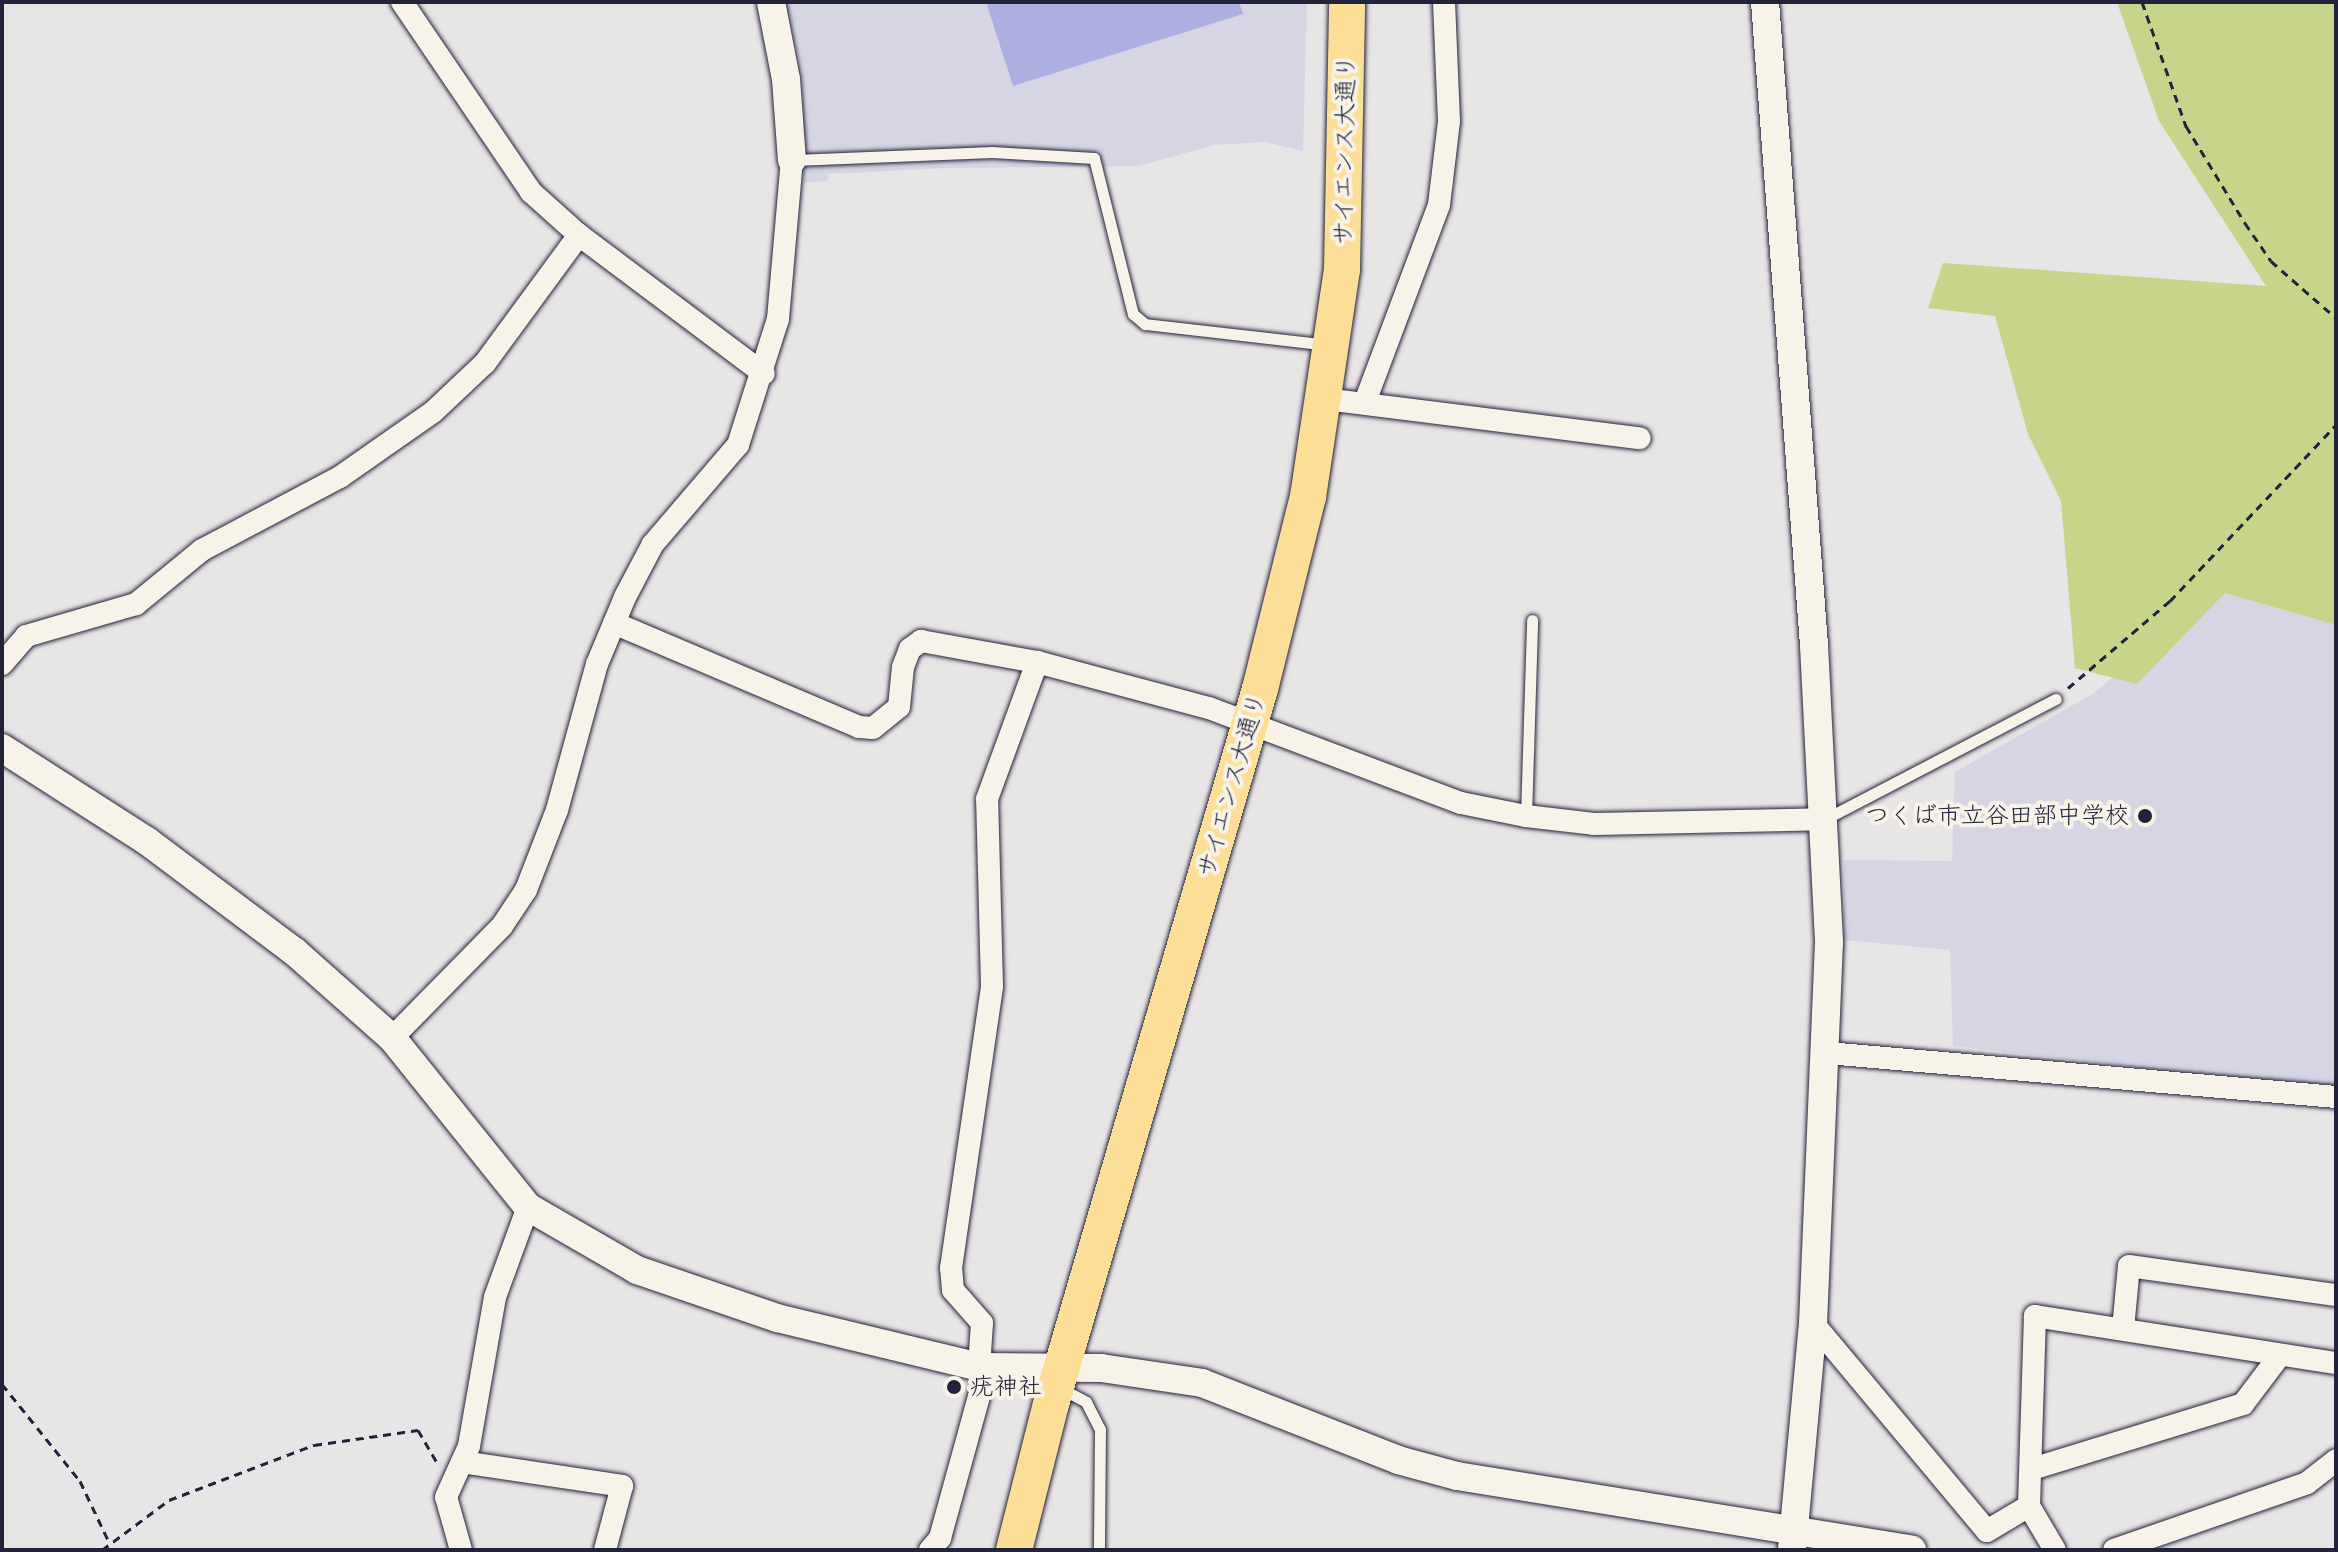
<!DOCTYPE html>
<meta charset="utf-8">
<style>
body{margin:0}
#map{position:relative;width:2338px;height:1552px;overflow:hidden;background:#e8e5e6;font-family:Pangolin,"Klee One",sans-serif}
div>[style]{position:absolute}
.built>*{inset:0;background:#d6d5e4}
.green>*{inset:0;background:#c6d589}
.building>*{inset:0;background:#adafe0}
.path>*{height:3px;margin-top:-1.5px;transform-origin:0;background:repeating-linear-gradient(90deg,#22223b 0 8px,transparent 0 14px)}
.roads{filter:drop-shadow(0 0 2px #22223b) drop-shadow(0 0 2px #22223b)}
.service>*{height:11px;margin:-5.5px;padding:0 5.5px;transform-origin:5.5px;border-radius:5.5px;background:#f7f3e8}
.minor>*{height:22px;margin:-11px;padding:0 11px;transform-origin:11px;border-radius:11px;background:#f7f3e8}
.tertiary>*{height:28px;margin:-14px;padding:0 14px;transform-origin:14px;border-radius:14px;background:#f7f3e8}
.primary>*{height:36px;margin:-18px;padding:0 18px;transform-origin:18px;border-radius:18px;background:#fdde96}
.dots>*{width:22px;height:22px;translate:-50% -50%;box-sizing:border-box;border:4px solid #f7f3e8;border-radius:50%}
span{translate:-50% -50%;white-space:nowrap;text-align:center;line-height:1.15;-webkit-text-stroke:8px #f7f3e8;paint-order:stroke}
.street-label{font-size:24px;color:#22223b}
.poi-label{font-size:24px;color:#22223b}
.right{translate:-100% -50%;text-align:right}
.left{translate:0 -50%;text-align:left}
.frame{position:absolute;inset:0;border:4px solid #22223b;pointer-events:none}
</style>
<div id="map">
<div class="built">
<div style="clip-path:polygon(786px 2px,1307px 2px,1303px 151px,1265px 142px,1214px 145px,1139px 166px,947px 168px,829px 174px,827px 181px,804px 183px,802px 72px)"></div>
<div style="clip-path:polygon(2214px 590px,2336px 625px,2336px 1090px,1953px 1046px,1950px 950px,1844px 940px,1844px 860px,1952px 861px,1955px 772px,2094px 693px)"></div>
</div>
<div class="green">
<div style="clip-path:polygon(2117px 2px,2336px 2px,2336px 625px,2225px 593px,2137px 684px,2075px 668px,2061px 501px,2028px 434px,1995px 316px,1928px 308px,1943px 263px,2266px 286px,2159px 121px)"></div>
</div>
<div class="building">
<div style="clip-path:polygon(986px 2px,1239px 2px,1243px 14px,1013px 86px)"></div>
</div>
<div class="path">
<div style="left:2142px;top:2px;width:132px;rotate:70.5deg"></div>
<div style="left:2186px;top:126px;width:114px;rotate:58.7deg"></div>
<div style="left:2245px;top:223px;width:46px;rotate:55.6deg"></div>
<div style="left:2271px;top:261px;width:86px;rotate:41.2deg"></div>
<div style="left:2068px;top:688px;width:134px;rotate:-40.5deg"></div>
<div style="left:2170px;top:601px;width:242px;rotate:-46.7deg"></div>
<div style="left:2px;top:1384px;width:124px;rotate:51.2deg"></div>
<div style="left:80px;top:1481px;width:68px;rotate:64.6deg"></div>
<div style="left:102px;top:1550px;width:84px;rotate:-36.7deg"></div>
<div style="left:169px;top:1500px;width:155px;rotate:-20.8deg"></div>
<div style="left:314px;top:1445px;width:105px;rotate:-8.2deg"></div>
<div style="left:418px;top:1430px;width:42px;rotate:59.7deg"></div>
</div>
<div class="roads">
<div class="service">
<div style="left:794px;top:160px;width:198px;rotate:-2.3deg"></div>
<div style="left:992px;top:152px;width:102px;rotate:3.4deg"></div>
<div style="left:1094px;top:158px;width:161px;rotate:76deg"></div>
<div style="left:1133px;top:314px;width:16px;rotate:40deg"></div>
<div style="left:1145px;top:324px;width:184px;rotate:6.5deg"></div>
<div style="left:1526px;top:816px;width:196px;rotate:-88.2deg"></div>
<div style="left:1825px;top:819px;width:260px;rotate:-27.5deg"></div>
<div style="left:1062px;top:1389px;width:27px;rotate:28deg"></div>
<div style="left:1086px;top:1402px;width:30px;rotate:63deg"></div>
<div style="left:1100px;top:1429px;width:121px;rotate:90.5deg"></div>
</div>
<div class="minor">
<div style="left:402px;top:2px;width:230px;rotate:55.8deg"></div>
<div style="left:531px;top:192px;width:64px;rotate:41.9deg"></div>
<div style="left:579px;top:235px;width:231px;rotate:36.9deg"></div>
<div style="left:1325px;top:399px;width:317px;rotate:7.1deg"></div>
<div style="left:1365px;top:402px;width:210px;rotate:-69.4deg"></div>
<div style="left:1439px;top:205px;width:85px;rotate:-83.2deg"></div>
<div style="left:1449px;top:121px;width:119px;rotate:-92.4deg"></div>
<div style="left:614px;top:623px;width:266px;rotate:23deg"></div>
<div style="left:859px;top:727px;width:14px;rotate:4deg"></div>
<div style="left:873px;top:728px;width:33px;rotate:-39deg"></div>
<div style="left:899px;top:707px;width:40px;rotate:-84.3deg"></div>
<div style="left:903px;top:667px;width:19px;rotate:-69deg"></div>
<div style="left:910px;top:649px;width:14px;rotate:-36deg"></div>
<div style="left:921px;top:641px;width:118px;rotate:10.3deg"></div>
<div style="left:1037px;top:662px;width:178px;rotate:15deg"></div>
<div style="left:1209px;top:708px;width:269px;rotate:20.7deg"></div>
<div style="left:1461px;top:803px;width:66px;rotate:11.3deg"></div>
<div style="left:1526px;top:816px;width:68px;rotate:6.7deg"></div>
<div style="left:1594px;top:824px;width:230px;rotate:-1.2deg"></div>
<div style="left:2px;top:664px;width:37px;rotate:-49deg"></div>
<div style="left:26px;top:636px;width:115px;rotate:-16.2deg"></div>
<div style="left:136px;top:604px;width:85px;rotate:-39.3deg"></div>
<div style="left:202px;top:550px;width:156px;rotate:-27.9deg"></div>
<div style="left:340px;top:477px;width:113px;rotate:-35deg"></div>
<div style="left:433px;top:412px;width:71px;rotate:-43.3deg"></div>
<div style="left:485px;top:363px;width:159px;rotate:-53.7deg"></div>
<div style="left:392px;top:1038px;width:157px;rotate:-45.5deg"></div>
<div style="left:502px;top:926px;width:43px;rotate:-56.3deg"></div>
<div style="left:526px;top:890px;width:86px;rotate:-68.8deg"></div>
<div style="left:557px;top:810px;width:151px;rotate:-74.7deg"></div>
<div style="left:597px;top:664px;width:73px;rotate:-67.3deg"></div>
<div style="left:625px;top:597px;width:60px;rotate:-62.2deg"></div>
<div style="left:653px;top:544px;width:130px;rotate:-49.4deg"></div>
<div style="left:738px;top:445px;width:132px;rotate:-72.4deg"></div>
<div style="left:778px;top:319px;width:160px;rotate:-85deg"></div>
<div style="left:1827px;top:1053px;width:511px;rotate:4.94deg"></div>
<div style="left:1813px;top:1323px;width:271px;rotate:50.1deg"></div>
<div style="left:1987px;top:1531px;width:49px;rotate:-30.8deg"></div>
<div style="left:2123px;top:1329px;width:63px;rotate:-84.6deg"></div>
<div style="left:2129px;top:1266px;width:209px;rotate:8deg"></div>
<div style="left:979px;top:1367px;width:44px;rotate:-86.1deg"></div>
<div style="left:982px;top:1323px;width:44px;rotate:-131.3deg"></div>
<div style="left:953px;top:1290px;width:22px;rotate:-95deg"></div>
<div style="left:951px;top:1268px;width:285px;rotate:-81.7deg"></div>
<div style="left:992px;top:986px;width:187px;rotate:-91.5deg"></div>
<div style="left:987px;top:799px;width:146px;rotate:-69.9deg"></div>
<div style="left:462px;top:1462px;width:162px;rotate:8.5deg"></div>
<div style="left:622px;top:1486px;width:66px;rotate:104.9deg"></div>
<div style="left:2032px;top:1469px;width:221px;rotate:-17.1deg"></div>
<div style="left:2243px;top:1404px;width:61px;rotate:-52.9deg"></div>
<div style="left:461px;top:1550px;width:55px;rotate:-105.8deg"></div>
<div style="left:446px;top:1497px;width:56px;rotate:-65.7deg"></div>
<div style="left:469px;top:1446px;width:151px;rotate:-80.1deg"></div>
<div style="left:495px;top:1297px;width:96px;rotate:-69.9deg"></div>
<div style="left:930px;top:1550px;width:16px;rotate:-50deg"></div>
<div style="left:940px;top:1538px;width:177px;rotate:-74.6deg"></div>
<div style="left:2055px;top:1550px;width:51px;rotate:-120.6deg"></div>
<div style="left:2029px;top:1506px;width:190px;rotate:-88.2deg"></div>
<div style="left:2035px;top:1316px;width:305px;rotate:8.9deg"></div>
<div style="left:2114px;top:1550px;width:204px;rotate:-19.1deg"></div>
<div style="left:2307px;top:1483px;width:37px;rotate:-38deg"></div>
</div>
<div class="tertiary">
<div style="left:771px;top:2px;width:78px;rotate:79deg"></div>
<div style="left:786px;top:79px;width:81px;rotate:85.8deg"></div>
<div style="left:1765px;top:2px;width:645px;rotate:85.64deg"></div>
<div style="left:1814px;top:645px;width:297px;rotate:87.1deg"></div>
<div style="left:1829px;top:942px;width:381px;rotate:92.4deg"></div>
<div style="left:1813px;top:1323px;width:228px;rotate:95.3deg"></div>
<div style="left:2px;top:748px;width:172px;rotate:32.7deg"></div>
<div style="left:147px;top:841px;width:185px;rotate:36.9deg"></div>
<div style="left:295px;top:952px;width:130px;rotate:41.6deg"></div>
<div style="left:392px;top:1038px;width:217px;rotate:51.2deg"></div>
<div style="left:528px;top:1207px;width:126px;rotate:30deg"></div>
<div style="left:637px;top:1270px;width:148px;rotate:18.9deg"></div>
<div style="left:777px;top:1318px;width:208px;rotate:13.6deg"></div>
<div style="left:979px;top:1367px;width:122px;rotate:0.5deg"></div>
<div style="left:1101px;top:1368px;width:102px;rotate:8.4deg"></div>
<div style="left:1202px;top:1383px;width:211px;rotate:21.4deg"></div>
<div style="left:1398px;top:1460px;width:61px;rotate:15.2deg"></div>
<div style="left:1457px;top:1476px;width:461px;rotate:9.2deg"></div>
</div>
<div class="primary">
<div style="left:1014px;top:1550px;width:151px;rotate:-75.8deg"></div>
<div style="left:1051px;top:1404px;width:745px;rotate:-73.71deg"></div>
<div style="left:1260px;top:689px;width:198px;rotate:-76deg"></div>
<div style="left:1308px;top:497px;width:230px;rotate:-81.5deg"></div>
<div style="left:1342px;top:270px;width:268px;rotate:-88.9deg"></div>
</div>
</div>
<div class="dots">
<div style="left:2145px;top:816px;background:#22223b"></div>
<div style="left:954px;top:1387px;background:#22223b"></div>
</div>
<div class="street-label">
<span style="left:1345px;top:150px;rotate:-89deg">サイエンス大通り</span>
<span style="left:1232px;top:785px;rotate:-74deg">サイエンス大通り</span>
</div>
<div class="poi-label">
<span class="right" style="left:2129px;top:816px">つくば市立谷田部中学校</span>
<span class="left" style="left:970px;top:1387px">疣神社</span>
</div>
<div class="frame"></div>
</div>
